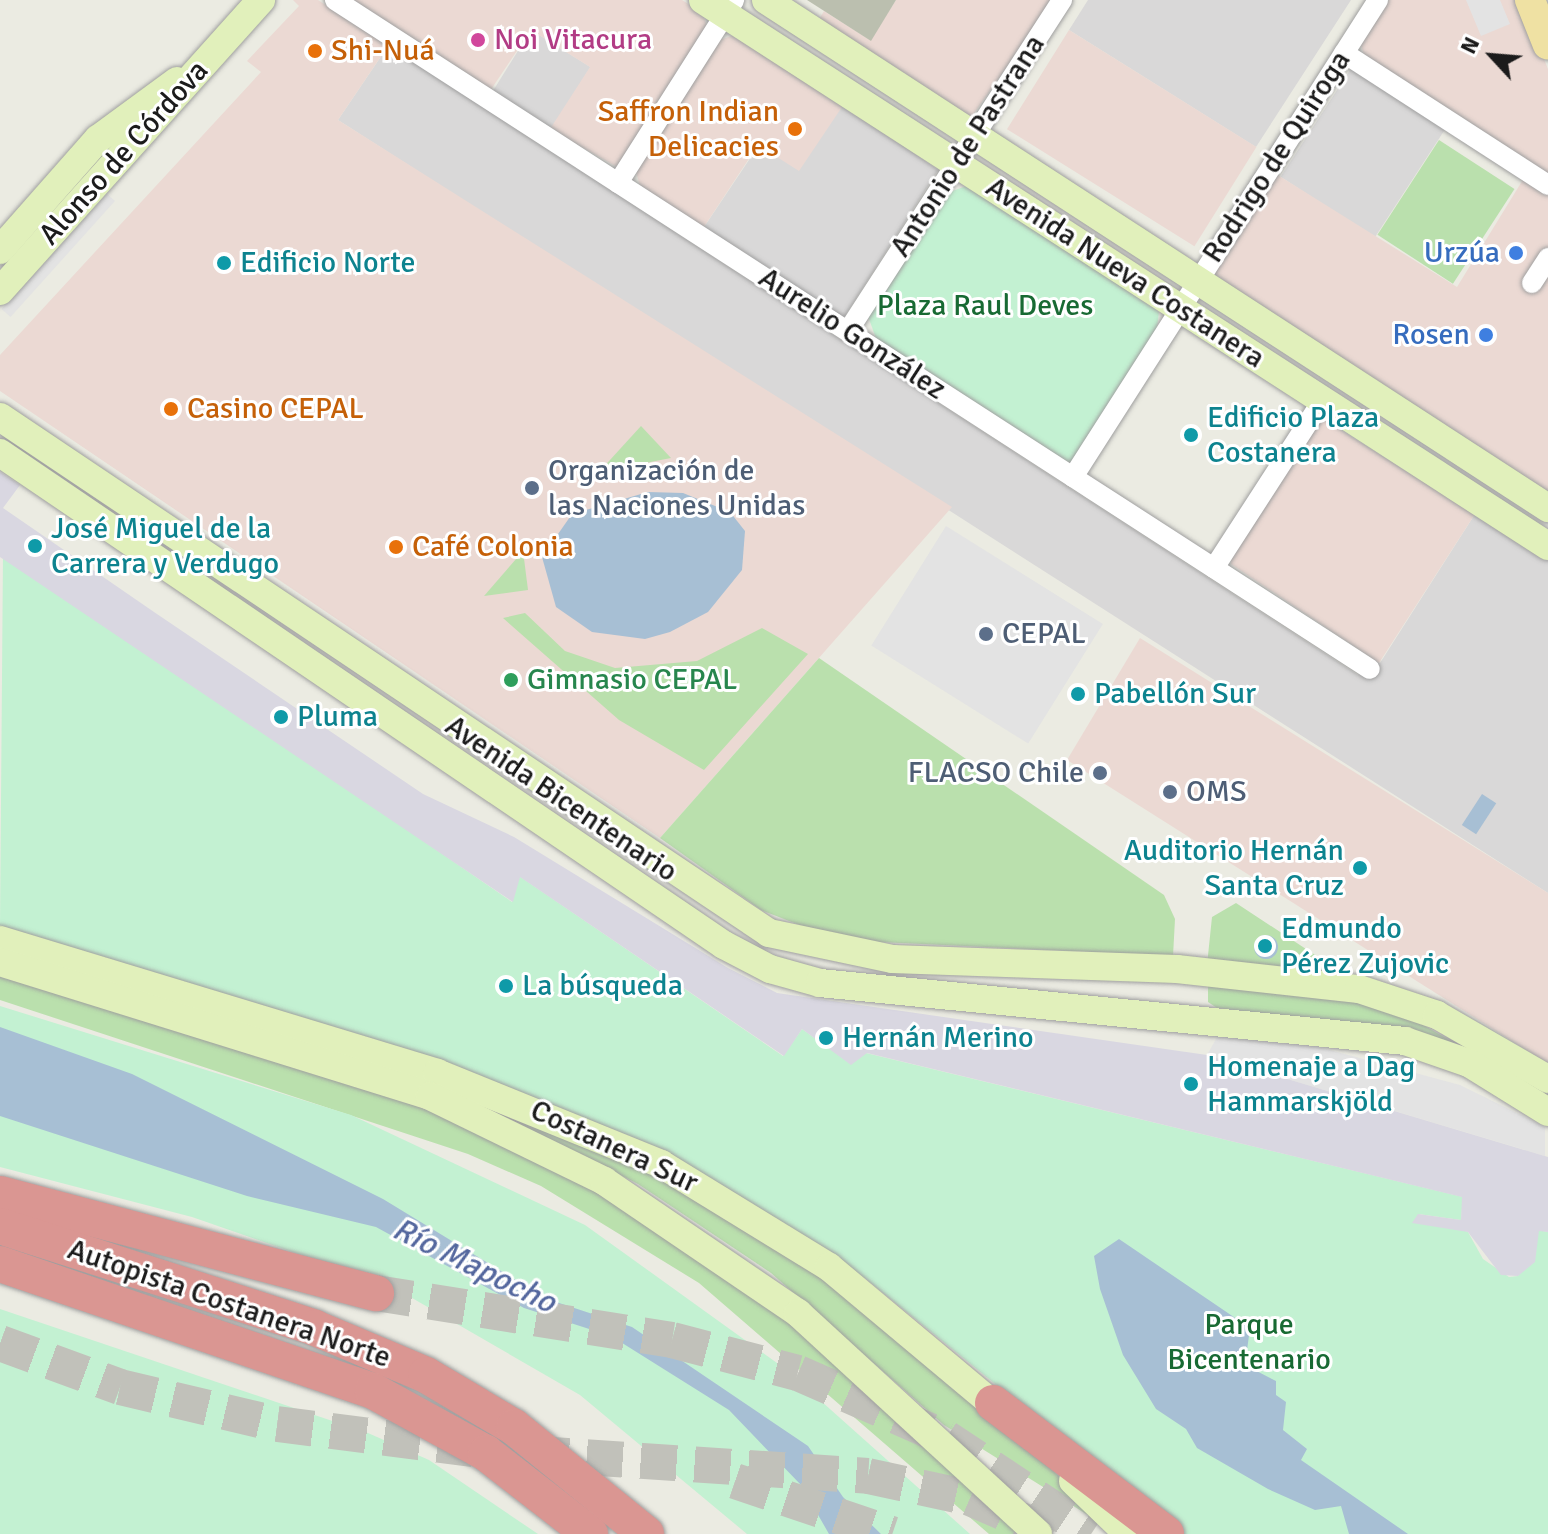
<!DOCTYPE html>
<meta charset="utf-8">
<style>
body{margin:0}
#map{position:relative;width:1548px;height:1534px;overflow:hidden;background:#ebebe2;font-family:Signika,sans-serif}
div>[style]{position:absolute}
.residential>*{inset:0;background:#d9d8d8;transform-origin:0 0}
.commercial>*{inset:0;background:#ebd9d3;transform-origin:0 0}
.construction>*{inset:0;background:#bbbfaf}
.grass>*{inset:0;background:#bae0ad;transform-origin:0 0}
.park>*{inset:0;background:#c3f1d2}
.parking>*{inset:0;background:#e3e3e3;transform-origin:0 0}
.plaza>*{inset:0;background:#d9d7e1}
.water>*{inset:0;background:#a7bfd4;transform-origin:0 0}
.round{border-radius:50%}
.highway-tunnel>*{height:36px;margin-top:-18px;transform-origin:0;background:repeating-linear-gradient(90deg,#c1c1ba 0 36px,transparent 0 54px)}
.roads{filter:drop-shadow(0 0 2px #9f9f9f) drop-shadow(0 0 2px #9f9f9f)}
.street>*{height:20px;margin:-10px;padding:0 10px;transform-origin:10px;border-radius:10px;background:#fff}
.secondary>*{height:28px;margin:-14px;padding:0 14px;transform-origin:14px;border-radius:14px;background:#e1f0bb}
.primary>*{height:30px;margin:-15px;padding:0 15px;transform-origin:15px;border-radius:15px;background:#efe1a3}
.highway>*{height:36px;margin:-18px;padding:0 18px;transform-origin:18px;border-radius:18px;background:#da9692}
.dots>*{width:22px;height:22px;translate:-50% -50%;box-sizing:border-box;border:4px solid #fff;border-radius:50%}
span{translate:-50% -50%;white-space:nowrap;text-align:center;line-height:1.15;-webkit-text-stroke:6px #fff;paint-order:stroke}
.hotel-label{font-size:30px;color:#b23c85}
.left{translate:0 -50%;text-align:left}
.food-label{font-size:30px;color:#c56008}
.right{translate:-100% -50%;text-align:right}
.street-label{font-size:30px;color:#1b1b1b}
.shop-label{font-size:30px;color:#366cbe}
.culture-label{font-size:30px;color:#0d838f}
.park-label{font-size:30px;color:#186a33}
.service-label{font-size:30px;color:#4e5e75}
.leisure-label{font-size:30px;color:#27864d}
.water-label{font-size:32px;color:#54679e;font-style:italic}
.north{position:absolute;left:1452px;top:16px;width:80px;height:80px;-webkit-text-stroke:6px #fff;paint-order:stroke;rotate:296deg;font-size:22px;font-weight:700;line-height:32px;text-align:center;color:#1b1b1b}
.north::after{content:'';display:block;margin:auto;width:28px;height:36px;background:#1b1b1b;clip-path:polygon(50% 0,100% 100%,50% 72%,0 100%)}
</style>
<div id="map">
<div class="residential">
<div style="clip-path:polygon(1088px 0,1351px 0,1256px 147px,1069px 30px)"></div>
<div style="left:531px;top:30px;width:70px;height:73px;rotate:32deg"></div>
<div style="clip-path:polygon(388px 46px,1358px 675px,1370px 657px,1380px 663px,1475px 514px,1548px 561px,1548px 893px,338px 120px)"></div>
<div style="left:1352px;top:67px;width:112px;height:131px;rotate:33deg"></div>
<div style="clip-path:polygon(844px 104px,938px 170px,843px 319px,702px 230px,759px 145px)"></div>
</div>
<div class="commercial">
<div style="clip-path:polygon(293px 0,318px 0,388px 46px,338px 120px,952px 507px,660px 838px,0 391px,0 355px,261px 72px,247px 61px,299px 6px)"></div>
<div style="clip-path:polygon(348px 0,682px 0,702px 13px,707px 26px,617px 167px,550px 129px,590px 67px,531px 30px,490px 91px)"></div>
<div style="clip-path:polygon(896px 0,1054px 0,970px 119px,816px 24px,824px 11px,870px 40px)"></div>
<div style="clip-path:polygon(1389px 0,1520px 0,1548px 69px,1548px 176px,1365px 59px,1361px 45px)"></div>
<div style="left:1069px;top:30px;width:221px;height:117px;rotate:32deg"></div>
<div style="clip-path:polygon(734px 35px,844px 104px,799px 171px,758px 145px,702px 230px,641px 190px,636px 172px,720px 40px)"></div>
<div style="clip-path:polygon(1273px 172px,1457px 287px,1524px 178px,1548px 193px,1548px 497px,1214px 281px,1215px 263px)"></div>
<div style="clip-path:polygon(1326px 421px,1475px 514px,1379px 663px,1231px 564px,1231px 553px,1316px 424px)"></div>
<div style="clip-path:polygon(1140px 638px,1548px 893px,1548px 1064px,1067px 760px)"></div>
</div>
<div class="construction">
<div style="clip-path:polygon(807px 0,896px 0,871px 41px)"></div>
</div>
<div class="grass">
<div style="left:1439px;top:140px;width:90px;height:113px;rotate:33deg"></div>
<div style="clip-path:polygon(641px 426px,671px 458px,599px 472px)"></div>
<div style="clip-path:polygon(523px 551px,528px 590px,484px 596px)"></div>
<div style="clip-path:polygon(525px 613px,565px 651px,615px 668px,697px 661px,762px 628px,808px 654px,704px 770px,619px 720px,503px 618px)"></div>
<div style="clip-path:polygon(819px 658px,1164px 895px,1175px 919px,1173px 956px,879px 942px,815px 931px,761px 910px,660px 838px)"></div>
<div style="clip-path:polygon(1236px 903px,1309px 951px,1352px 978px,1207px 965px,1212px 917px)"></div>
<div style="clip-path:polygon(0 969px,516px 1139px,748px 1280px,1028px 1534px,989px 1534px,699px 1283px,541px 1186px,468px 1154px,0 1000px)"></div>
<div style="clip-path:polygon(1208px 986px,1362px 1002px,1406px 1015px,1520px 1081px,1399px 1029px,1217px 1008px,1208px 1002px)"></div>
<div style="clip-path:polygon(492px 1110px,619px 1156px,833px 1280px,990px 1409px,1118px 1534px,944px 1425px,771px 1273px,638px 1184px)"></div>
</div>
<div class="park">
<div style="clip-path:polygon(969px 185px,1159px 312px,1157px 328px,1074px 463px,1062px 465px,878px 344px,868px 316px,947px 193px)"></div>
<div style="clip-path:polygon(3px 552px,512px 902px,519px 876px,783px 1056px,802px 1029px,851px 1064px,866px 1053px,1463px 1197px,1461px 1220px,1418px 1214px,1468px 1232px,1483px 1259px,1509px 1277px,1518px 1276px,1538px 1230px,1548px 1232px,1548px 1534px,1180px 1534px,866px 1279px,618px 1133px,501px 1084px,0 926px)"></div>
<div style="clip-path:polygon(0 1006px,351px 1115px,585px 1225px,784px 1368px,970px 1534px,747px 1534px,580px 1395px,393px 1287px,192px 1217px,0 1167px)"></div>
<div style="clip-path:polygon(0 1309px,368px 1433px,429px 1460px,538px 1534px,0 1534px)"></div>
</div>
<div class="parking">
<div style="clip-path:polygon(1466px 0,1500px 0,1510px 24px,1481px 36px)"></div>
<div style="left:106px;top:193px;width:12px;height:156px;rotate:42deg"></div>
<div style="left:946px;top:526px;width:185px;height:141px;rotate:32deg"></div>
<div style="clip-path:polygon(1220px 1032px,1315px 1046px,1460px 1085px,1545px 1127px,1545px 1156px,1207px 1055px)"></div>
</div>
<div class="plaza">
<div style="clip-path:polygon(0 472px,20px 485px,3px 508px,154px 612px,423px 794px,514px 837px,728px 968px,777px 993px,1207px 1055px,1548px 1157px,1548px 1232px,1539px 1231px,1535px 1262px,1518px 1276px,1501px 1275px,1468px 1232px,1412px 1223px,1418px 1214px,1461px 1220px,1462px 1197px,867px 1053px,851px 1065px,802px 1029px,784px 1056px,520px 877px,513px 902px,0 557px)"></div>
</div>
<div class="water">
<div style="clip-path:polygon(648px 492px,683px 493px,730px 512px,745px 531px,742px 570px,708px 612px,670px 632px,645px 639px,592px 632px,556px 607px,542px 557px,572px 514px)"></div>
<div style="left:1482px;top:794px;width:17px;height:37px;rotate:33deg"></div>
<div class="round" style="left:1254px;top:935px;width:24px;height:24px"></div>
<div style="clip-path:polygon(0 1027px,132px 1074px,383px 1199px,547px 1299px,632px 1327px,808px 1446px,843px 1497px,881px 1534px,829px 1534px,801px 1485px,729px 1410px,611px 1336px,524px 1308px,376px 1227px,247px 1196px,0 1116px)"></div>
<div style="clip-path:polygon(1119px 1239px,1250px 1328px,1245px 1365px,1276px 1381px,1276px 1395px,1286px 1402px,1283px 1430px,1307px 1449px,1301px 1460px,1408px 1534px,1349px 1534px,1341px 1506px,1315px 1510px,1268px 1489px,1197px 1448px,1186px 1429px,1156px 1409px,1123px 1355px,1100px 1289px,1094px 1256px)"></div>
</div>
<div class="highway-tunnel">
<div style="left:376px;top:1293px;width:300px;rotate:9deg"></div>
<div style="left:672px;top:1340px;width:130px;rotate:14.7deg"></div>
<div style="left:798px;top:1373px;width:162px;rotate:23.7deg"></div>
<div style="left:946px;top:1438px;width:174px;rotate:33.5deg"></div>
<div style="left:0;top:1343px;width:128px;rotate:20.1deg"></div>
<div style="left:120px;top:1387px;width:161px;rotate:13.3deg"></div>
<div style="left:277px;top:1424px;width:204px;rotate:7.3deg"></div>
<div style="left:479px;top:1450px;width:390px;rotate:3.8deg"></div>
<div style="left:868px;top:1476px;width:104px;rotate:12.2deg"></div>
<div style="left:970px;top:1498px;width:90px;rotate:23.4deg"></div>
<div style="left:735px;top:1481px;width:166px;rotate:18.7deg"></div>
</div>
<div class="roads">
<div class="street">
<div style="left:335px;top:0;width:1232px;rotate:32.88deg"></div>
<div style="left:1344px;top:53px;width:243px;rotate:32.9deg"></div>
<div style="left:618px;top:183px;width:217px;rotate:-57.6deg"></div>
<div style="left:1532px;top:283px;width:30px;rotate:-57deg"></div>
<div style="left:848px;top:331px;width:394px;rotate:-57.1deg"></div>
<div style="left:1073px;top:477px;width:566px;rotate:-57.4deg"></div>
<div style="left:1214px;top:568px;width:199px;rotate:-57.1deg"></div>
</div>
<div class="secondary">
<div style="left:703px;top:0;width:1006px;rotate:32.87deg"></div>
<div style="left:766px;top:0;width:933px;rotate:33.01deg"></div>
<div style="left:0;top:250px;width:148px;rotate:-48.6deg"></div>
<div style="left:98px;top:139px;width:98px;rotate:-36.3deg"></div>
<div style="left:0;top:291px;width:391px;rotate:-48.1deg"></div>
<div style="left:0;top:417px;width:926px;rotate:33.86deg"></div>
<div style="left:769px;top:933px;width:126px;rotate:11.9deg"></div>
<div style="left:892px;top:959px;width:285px;rotate:2deg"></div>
<div style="left:1177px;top:969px;width:183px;rotate:6.3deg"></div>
<div style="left:1359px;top:989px;width:82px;rotate:18.4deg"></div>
<div style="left:1437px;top:1015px;width:128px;rotate:30deg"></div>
<div style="left:0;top:453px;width:875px;rotate:34.2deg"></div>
<div style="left:724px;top:945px;width:52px;rotate:27.6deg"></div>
<div style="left:770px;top:969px;width:52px;rotate:15.6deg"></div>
<div style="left:820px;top:983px;width:588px;rotate:5.66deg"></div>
<div style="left:1405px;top:1041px;width:68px;rotate:19deg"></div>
<div style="left:1469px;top:1063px;width:93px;rotate:31.8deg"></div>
<div style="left:0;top:940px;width:457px;rotate:16.9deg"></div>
<div style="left:437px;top:1073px;width:242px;rotate:22.1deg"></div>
<div style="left:661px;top:1164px;width:197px;rotate:31.5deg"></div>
<div style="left:829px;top:1267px;width:231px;rotate:39.9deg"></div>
<div style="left:0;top:962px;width:450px;rotate:17.3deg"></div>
<div style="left:430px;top:1096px;width:194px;rotate:26deg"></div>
<div style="left:604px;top:1181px;width:235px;rotate:34.2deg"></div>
<div style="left:798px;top:1313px;width:326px;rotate:42.6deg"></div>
<div style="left:1073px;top:1481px;width:76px;rotate:43.9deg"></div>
</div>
<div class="primary">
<div style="left:1530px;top:0;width:48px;rotate:68.2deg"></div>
</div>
<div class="highway">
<div style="left:0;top:1194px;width:389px;rotate:14.8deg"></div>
<div style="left:0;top:1226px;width:331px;rotate:17.9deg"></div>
<div style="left:315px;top:1328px;width:121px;rotate:22.9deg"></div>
<div style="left:426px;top:1375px;width:102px;rotate:30.6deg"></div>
<div style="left:514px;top:1427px;width:170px;rotate:39deg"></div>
<div style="left:0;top:1264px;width:394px;rotate:18.8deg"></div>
<div style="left:373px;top:1391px;width:129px;rotate:28.8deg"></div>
<div style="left:486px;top:1453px;width:132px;rotate:37.9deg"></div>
<div style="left:993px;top:1403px;width:217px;rotate:37.1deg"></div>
</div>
</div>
<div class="dots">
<div style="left:478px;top:40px;background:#d1479c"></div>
<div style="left:315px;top:51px;background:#e8710a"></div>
<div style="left:795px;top:129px;background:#e8710a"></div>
<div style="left:1516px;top:253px;background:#3f7fe0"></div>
<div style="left:224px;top:263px;background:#0f9aa8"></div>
<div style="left:1486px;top:335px;background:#3f7fe0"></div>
<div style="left:171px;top:409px;background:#e8710a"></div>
<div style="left:1191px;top:435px;background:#0f9aa8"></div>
<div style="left:532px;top:488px;background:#5c6f8a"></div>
<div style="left:35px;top:546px;background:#0f9aa8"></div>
<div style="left:396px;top:547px;background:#e8710a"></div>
<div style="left:986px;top:634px;background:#5c6f8a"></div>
<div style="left:511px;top:680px;background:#2e9e5b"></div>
<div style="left:1078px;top:694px;background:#0f9aa8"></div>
<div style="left:281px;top:717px;background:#0f9aa8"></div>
<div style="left:1100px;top:773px;background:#5c6f8a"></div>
<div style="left:1170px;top:792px;background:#5c6f8a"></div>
<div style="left:1360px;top:868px;background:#0f9aa8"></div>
<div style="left:1265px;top:946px;background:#0f9aa8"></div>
<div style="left:506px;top:986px;background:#0f9aa8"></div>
<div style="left:826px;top:1038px;background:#0f9aa8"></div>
<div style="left:1191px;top:1084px;background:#0f9aa8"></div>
</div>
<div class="hotel-label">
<span class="left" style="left:494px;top:40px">Noi Vitacura</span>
</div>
<div class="food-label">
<span class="left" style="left:331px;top:51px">Shi-Nuá</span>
<span class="right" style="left:779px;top:129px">Saffron Indian<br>Delicacies</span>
<span class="left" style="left:187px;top:409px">Casino CEPAL</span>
<span class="left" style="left:412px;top:547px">Café Colonia</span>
</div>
<div class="street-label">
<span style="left:968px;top:146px;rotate:-57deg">Antonio de Pastrana</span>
<span style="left:124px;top:153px;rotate:-48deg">Alonso de Córdova</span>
<span style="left:1277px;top:157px;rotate:-57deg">Rodrigo de Quiroga</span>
<span style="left:1125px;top:273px;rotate:33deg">Avenida Nueva Costanera</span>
<span style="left:852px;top:334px;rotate:33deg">Aurelio González</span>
<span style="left:561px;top:799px;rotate:34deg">Avenida Bicentenario</span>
<span style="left:614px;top:1147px;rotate:25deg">Costanera Sur</span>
<span style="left:229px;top:1304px;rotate:19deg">Autopista Costanera Norte</span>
</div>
<div class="shop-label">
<span class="right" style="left:1500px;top:253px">Urzúa</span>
<span class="right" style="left:1470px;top:335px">Rosen</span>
</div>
<div class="culture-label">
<span class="left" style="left:240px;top:263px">Edificio Norte</span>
<span class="left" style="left:1207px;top:435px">Edificio Plaza<br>Costanera</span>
<span class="left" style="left:51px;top:546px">José Miguel de la<br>Carrera y Verdugo</span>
<span class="left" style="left:1094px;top:694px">Pabellón Sur</span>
<span class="left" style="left:297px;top:717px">Pluma</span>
<span class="right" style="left:1344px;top:868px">Auditorio Hernán<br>Santa Cruz</span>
<span class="left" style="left:1281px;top:946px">Edmundo<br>Pérez Zujovic</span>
<span class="left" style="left:522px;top:986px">La búsqueda</span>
<span class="left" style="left:842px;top:1038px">Hernán Merino</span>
<span class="left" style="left:1207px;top:1084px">Homenaje a Dag<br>Hammarskjöld</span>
</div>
<div class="park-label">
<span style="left:985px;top:306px">Plaza Raul Deves</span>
<span style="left:1249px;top:1342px">Parque<br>Bicentenario</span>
</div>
<div class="service-label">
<span class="left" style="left:548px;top:488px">Organización de<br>las Naciones Unidas</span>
<span class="left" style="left:1002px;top:634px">CEPAL</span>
<span class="right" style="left:1084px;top:773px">FLACSO Chile</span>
<span class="left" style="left:1186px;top:792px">OMS</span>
</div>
<div class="leisure-label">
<span class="left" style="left:527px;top:680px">Gimnasio CEPAL</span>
</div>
<div class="water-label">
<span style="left:474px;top:1266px;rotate:26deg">Río Mapocho</span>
</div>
<div class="north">N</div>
</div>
